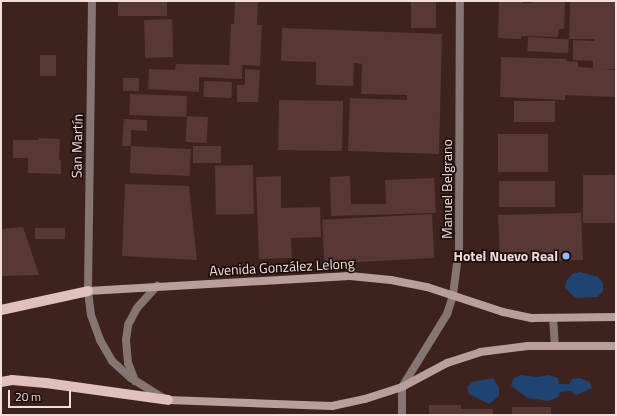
<!DOCTYPE html>
<meta charset="utf-8">
<style>
body{margin:0}
#map{position:relative;width:617px;height:416px;overflow:hidden;background:#3e221e;font-family:"Titillium Web",sans-serif}
div>[style]{position:absolute}
.water>*{inset:0;background:#1f4471}
.building>*{inset:0;background:#573834;transform-origin:0 0}
.street>*{height:8px;margin:-4px;padding:0 4px;transform-origin:4px;border-radius:4px;background:#857573}
.secondary>*{height:8px;margin:-4px;padding:0 4px;transform-origin:4px;border-radius:4px;background:#b89f9c}
.primary>*{height:10px;margin:-5px;padding:0 5px;transform-origin:5px;border-radius:5px;background:#e0c0bb}
.dots>*{width:11px;height:11px;translate:-50% -50%;box-sizing:border-box;border:2px solid #1c0f0e;border-radius:50%}
span{translate:-50% -50%;white-space:nowrap;text-align:center;line-height:1.15;-webkit-text-stroke:3.5px #1c0f0e;paint-order:stroke}
.street-label{font-size:14px;color:#f2dedb}
.poi-label{font-size:14px;color:#f2dedb;font-weight:700}
.right{translate:-100% -50%;text-align:right}
.frame{position:absolute;inset:0;border:2px solid #f2dedb;pointer-events:none}
.scale{position:absolute;left:8px;top:390px;width:63px;height:18px;box-sizing:border-box;border:2px solid #f2dedb;border-top:0;padding-left:5px;font-size:12px;line-height:14px;white-space:nowrap;color:#f2dedb;-webkit-text-stroke:3px #1c0f0e;paint-order:stroke}
</style>
<div id="map">
<div class="water">
<div style="clip-path:polygon(580px 272px,598px 277px,603px 283px,603px 291px,597px 297px,575px 298px,565px 288px,566px 281px,572px 274px)"></div>
<div style="clip-path:polygon(521px 375px,537px 377px,549px 375px,558px 378px,559px 384px,569px 384px,572px 379px,580px 378px,590px 382px,592px 388px,576px 395px,570px 391px,560px 392px,558px 397px,548px 401px,528px 398px,511px 386px,513px 379px)"></div>
<div style="clip-path:polygon(493px 378px,499px 388px,499px 396px,489px 404px,469px 394px,467px 387px,472px 382px)"></div>
</div>
<div class="building">
<div style="left:118px;top:1px;width:49px;height:15px"></div>
<div style="clip-path:polygon(235px 1px,258px 2px,257px 25px,262px 25px,260px 66px,242px 65px,242px 79px,199px 77px,199px 92px,148px 89px,149px 69px,175px 70px,176px 64px,229px 65px,231px 24px,234px 24px)"></div>
<div style="left:411px;top:1px;width:25px;height:27px"></div>
<div style="clip-path:polygon(499px 1px,522px 1px,522px 3px,532px 3px,532px 1px,565px 1px,564px 29px,559px 29px,558px 37px,521px 36px,521px 39px,498px 38px)"></div>
<div style="clip-path:polygon(570px 1px,616px 1px,616px 69px,603px 69px,616px 70px,616px 97px,565px 95px,565px 100px,500px 97px,501px 57px,566px 59px,566px 61px,578px 62px,578px 67px,593px 68px,593px 61px,573px 60px,573px 40px,594px 41px,594px 39px,569px 39px)"></div>
<div style="left:172px;top:19px;width:38px;height:28px;rotate:88deg"></div>
<div style="clip-path:polygon(282px 28px,442px 34px,439px 154px,348px 151px,350px 98px,407px 100px,407px 95px,361px 94px,362px 64px,354px 63px,353px 86px,316px 85px,316px 62px,281px 61px)"></div>
<div style="left:528px;top:37px;width:41px;height:14px;rotate:3deg"></div>
<div style="left:40px;top:55px;width:16px;height:21px"></div>
<div style="clip-path:polygon(245px 69px,260px 70px,258px 102px,237px 102px,237px 85px,245px 85px)"></div>
<div style="left:123px;top:78px;width:16px;height:13px"></div>
<div style="left:204px;top:81px;width:28px;height:16px;rotate:2deg"></div>
<div style="left:130px;top:94px;width:57px;height:21px;rotate:2deg"></div>
<div style="left:279px;top:100px;width:64px;height:50px;rotate:1deg"></div>
<div style="left:514px;top:101px;width:41px;height:21px"></div>
<div style="left:187px;top:116px;width:21px;height:26px;rotate:3deg"></div>
<div style="clip-path:polygon(124px 119px,147px 120px,147px 131px,131px 130px,131px 146px,122px 146px)"></div>
<div style="left:498px;top:134px;width:50px;height:38px"></div>
<div style="clip-path:polygon(39px 138px,60px 139px,59px 160px,61px 160px,61px 174px,28px 173px,28px 158px,13px 158px,13px 140px,39px 140px)"></div>
<div style="left:131px;top:146px;width:60px;height:27px;rotate:3deg"></div>
<div style="left:221px;top:146px;width:17px;height:28px;rotate:90deg"></div>
<div style="left:253px;top:165px;width:49px;height:38px;rotate:89deg"></div>
<div style="left:583px;top:175px;width:33px;height:48px"></div>
<div style="clip-path:polygon(281px 176px,281px 208px,320px 207px,321px 237px,291px 238px,292px 258px,259px 259px,256px 177px)"></div>
<div style="clip-path:polygon(350px 176px,351px 204px,386px 204px,385px 180px,434px 178px,436px 213px,331px 216px,330px 177px)"></div>
<div style="left:499px;top:181px;width:56px;height:26px"></div>
<div style="clip-path:polygon(125px 184px,189px 186px,197px 260px,122px 256px)"></div>
<div style="clip-path:polygon(581px 213px,583px 260px,548px 261px,548px 259px,500px 259px,498px 215px)"></div>
<div style="left:432px;top:214px;width:44px;height:110px;rotate:87deg"></div>
<div style="clip-path:polygon(23px 227px,39px 275px,1px 276px,1px 229px)"></div>
<div style="left:35px;top:228px;width:30px;height:11px"></div>
<div style="clip-path:polygon(429px 405px,461px 405px,461px 409px,493px 409px,493px 415px,429px 415px)"></div>
<div style="left:551px;top:407px;width:8px;height:39px;rotate:90deg"></div>
</div>
<div class="street">
<div style="left:92px;top:1px;width:290px;rotate:90.8deg"></div>
<div style="left:88px;top:291px;width:24px;rotate:83deg"></div>
<div style="left:91px;top:315px;width:27px;rotate:70deg"></div>
<div style="left:100px;top:340px;width:24px;rotate:60deg"></div>
<div style="left:112px;top:361px;width:25px;rotate:42deg"></div>
<div style="left:131px;top:378px;width:40px;rotate:32deg"></div>
<div style="left:553px;top:318px;width:28px;rotate:86deg"></div>
<div style="left:135px;top:381px;width:19px;rotate:-111deg"></div>
<div style="left:128px;top:363px;width:23px;rotate:-95deg"></div>
<div style="left:126px;top:340px;width:15px;rotate:-82deg"></div>
<div style="left:128px;top:325px;width:19px;rotate:-62deg"></div>
<div style="left:137px;top:308px;width:30px;rotate:-48deg"></div>
<div style="left:402px;top:415px;width:28px;rotate:-90deg"></div>
<div style="left:402px;top:387px;width:86px;rotate:-58.3deg"></div>
<div style="left:447px;top:314px;width:20px;rotate:-72deg"></div>
<div style="left:453px;top:295px;width:47px;rotate:-82.7deg"></div>
<div style="left:459px;top:248px;width:247px;rotate:-89.8deg"></div>
</div>
<div class="secondary">
<div style="left:88px;top:291px;width:262px;rotate:-3.3deg"></div>
<div style="left:350px;top:276px;width:41px;rotate:5.6deg"></div>
<div style="left:391px;top:280px;width:37px;rotate:11deg"></div>
<div style="left:427px;top:287px;width:80px;rotate:18.2deg"></div>
<div style="left:503px;top:312px;width:30px;rotate:12deg"></div>
<div style="left:532px;top:318px;width:84px;rotate:-0.7deg"></div>
<div style="left:168px;top:400px;width:164px;rotate:2.1deg"></div>
<div style="left:332px;top:406px;width:34px;rotate:-12deg"></div>
<div style="left:365px;top:399px;width:39px;rotate:-18deg"></div>
<div style="left:402px;top:387px;width:51px;rotate:-28.1deg"></div>
<div style="left:447px;top:363px;width:35px;rotate:-18deg"></div>
<div style="left:480px;top:352px;width:48px;rotate:-7.1deg"></div>
<div style="left:528px;top:346px;width:88px"></div>
</div>
<div class="primary">
<div style="left:1px;top:310px;width:89px;rotate:-12.3deg"></div>
<div style="left:1px;top:382px;width:11px;rotate:-10deg"></div>
<div style="left:12px;top:380px;width:34px;rotate:5deg"></div>
<div style="left:46px;top:383px;width:123px;rotate:7.9deg"></div>
</div>
<div class="dots">
<div style="left:566px;top:256px;background:#87bbfb"></div>
</div>
<div class="street-label">
<span style="left:77px;top:146px;rotate:-89deg">San Martín</span>
<span style="left:447px;top:189px;rotate:-90deg">Manuel Belgrano</span>
<span style="left:282px;top:267px;rotate:-3deg">Avenida González Lelong</span>
</div>
<div class="poi-label">
<span class="right" style="left:558px;top:256px">Hotel Nuevo Real</span>
</div>
<div class="frame"></div>
<div class="scale">20 m</div>
</div>
